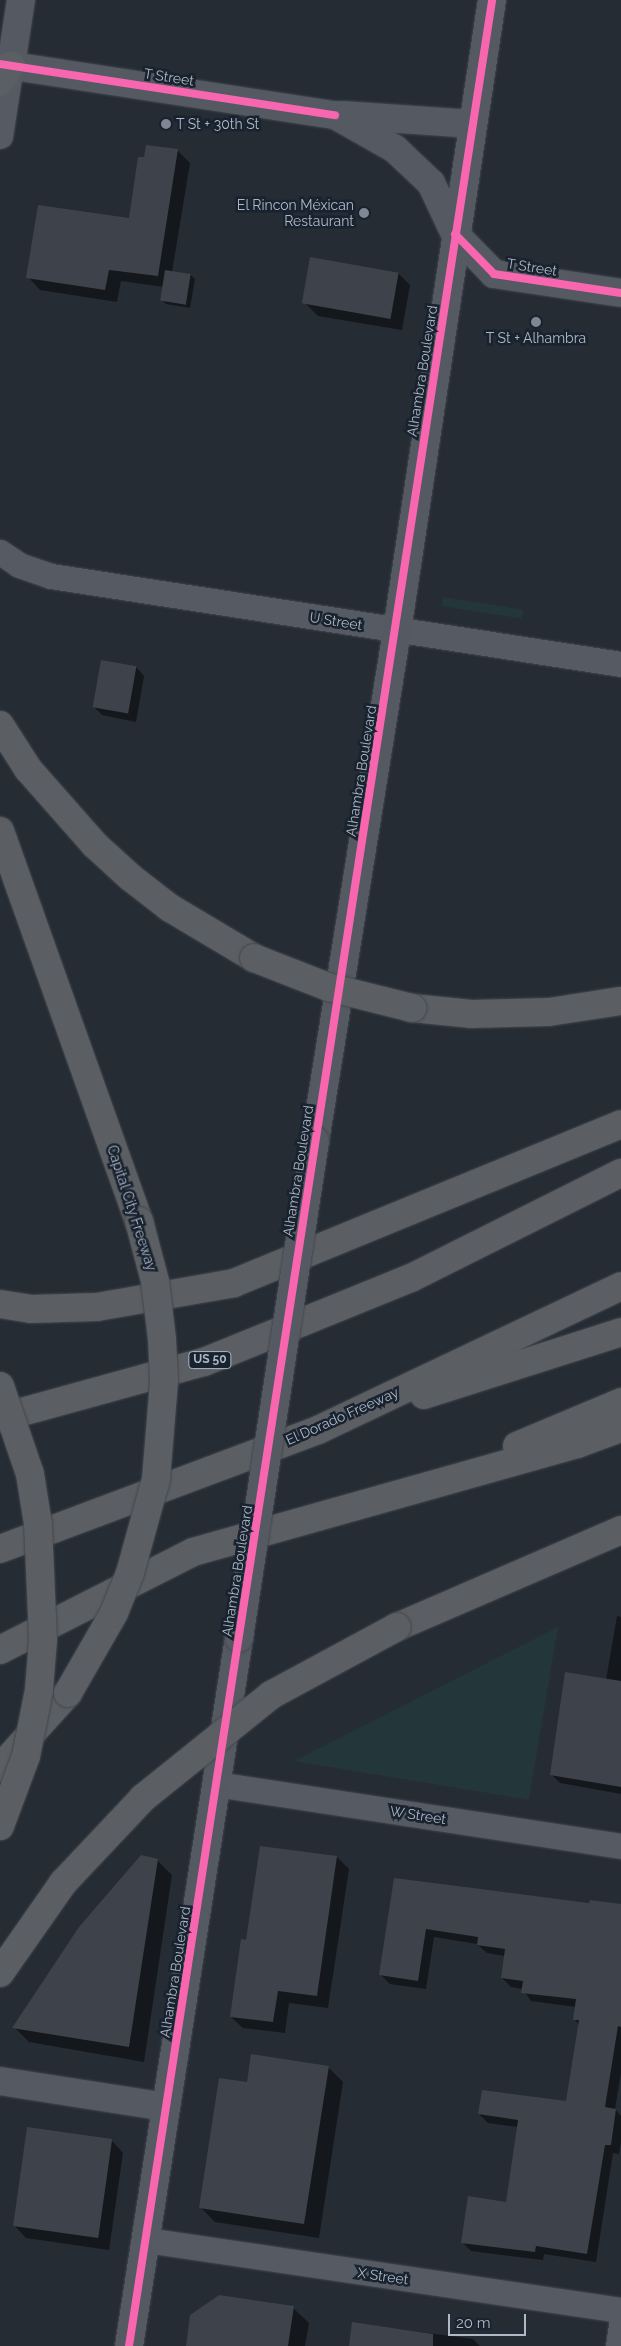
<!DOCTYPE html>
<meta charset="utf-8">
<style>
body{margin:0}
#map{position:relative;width:621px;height:2346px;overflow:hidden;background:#262c34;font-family:Raleway,sans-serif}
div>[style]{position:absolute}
.green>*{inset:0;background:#23363a;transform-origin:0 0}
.shadow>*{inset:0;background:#0007}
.building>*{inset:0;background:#3e434b;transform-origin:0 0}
.roads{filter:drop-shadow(0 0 1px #42474d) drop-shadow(0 0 1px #42474d)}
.street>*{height:25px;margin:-12.5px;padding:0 12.5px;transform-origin:12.5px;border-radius:12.5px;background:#565b63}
.secondary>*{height:28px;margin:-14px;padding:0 14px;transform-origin:14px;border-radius:14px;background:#555961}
.highway>*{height:28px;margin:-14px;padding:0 14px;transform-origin:14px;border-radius:14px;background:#5b5e62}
.bridges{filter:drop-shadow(0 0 1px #42474d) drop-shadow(0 0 1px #42474d)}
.secondary-bridge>*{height:28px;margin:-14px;padding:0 14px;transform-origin:14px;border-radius:14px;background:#555961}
.highway-bridge>*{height:28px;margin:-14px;padding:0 14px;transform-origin:14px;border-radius:14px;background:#5b5e62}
.cycleway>*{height:8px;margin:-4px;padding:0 4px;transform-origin:4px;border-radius:4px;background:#f766af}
.dots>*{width:14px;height:14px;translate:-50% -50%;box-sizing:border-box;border:2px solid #19222f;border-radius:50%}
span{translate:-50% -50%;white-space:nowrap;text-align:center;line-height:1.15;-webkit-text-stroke:5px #19222f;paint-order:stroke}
.shield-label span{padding:1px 4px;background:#19222f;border:1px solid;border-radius:4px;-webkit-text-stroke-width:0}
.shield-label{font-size:12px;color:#afb8c7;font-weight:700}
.street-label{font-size:14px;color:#afb8c7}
.poi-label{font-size:14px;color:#afb8c7}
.left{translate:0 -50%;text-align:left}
.right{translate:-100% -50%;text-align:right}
.scale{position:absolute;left:448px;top:2314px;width:78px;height:22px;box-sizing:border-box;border:2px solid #afb8c7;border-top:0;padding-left:6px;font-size:15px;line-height:18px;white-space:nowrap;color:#afb8c7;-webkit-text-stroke:4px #19222f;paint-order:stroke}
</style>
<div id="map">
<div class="green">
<div style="left:443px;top:597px;width:81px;height:9px;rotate:9deg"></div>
<div style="clip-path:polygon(558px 1627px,529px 1800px,294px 1761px)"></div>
</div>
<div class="shadow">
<div style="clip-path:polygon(178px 151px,190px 163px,172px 272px,191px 275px,195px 279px,190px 308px,166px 304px,162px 300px,164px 287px,121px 281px,117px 302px,40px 290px,28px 277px,130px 220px,145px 159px)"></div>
<div style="clip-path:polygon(398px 273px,410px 285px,402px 330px,318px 316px,305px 303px)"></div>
<div style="clip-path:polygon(136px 667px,144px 676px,136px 722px,102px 715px,94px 707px)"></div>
<div style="clip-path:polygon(617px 1616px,621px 1617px,621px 1794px,560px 1783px,552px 1775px,606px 1680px)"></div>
<div style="clip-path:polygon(337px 1857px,349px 1869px,328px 2008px,289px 2003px,285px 2033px,243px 2028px,231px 2017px,247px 1941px)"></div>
<div style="clip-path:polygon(157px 1860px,172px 1875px,144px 2062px,29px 2042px,14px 2027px)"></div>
<div style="clip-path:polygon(395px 1879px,621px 1907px,621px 2073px,615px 2109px,621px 2116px,621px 2142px,619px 2154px,613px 2153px,596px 2262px,544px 2254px,543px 2260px,471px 2251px,462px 2242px,508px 2203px,518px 2127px,488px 2123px,479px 2114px,567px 2103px,579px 2024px,574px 2019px,576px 2007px,531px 2001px,523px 1989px,511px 1987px,502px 1978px,505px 1956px,487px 1953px,477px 1944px,434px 1937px,426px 1989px,390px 1984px,381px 1975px)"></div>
<div style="clip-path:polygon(328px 2067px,343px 2082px,319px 2238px,215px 2222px,200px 2207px,248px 2083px)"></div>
<div style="clip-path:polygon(111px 2140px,123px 2153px,109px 2250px,26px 2238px,14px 2225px)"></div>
<div style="clip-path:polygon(293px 2308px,309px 2323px,305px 2346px,187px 2346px)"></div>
<div style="clip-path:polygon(353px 2323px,473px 2339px,480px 2346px,350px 2346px)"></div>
</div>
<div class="building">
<div style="clip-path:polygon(146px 145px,178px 149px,158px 276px,109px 270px,105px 290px,26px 278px,38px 205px,129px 218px,138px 157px,144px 157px)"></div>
<div style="left:310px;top:257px;width:90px;height:47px;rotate:10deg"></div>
<div style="left:165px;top:270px;width:26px;height:31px;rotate:9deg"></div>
<div style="left:101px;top:660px;width:36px;height:48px;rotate:10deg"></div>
<div style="clip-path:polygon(565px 1672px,621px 1681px,621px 1787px,550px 1775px)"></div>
<div style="clip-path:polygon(260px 1846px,337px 1856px,317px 1996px,278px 1991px,273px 2022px,230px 2017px,241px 1939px,246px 1940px)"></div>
<div style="clip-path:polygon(141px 1855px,158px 1859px,129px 2047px,12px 2028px,79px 1927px)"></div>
<div style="clip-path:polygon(394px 1878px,589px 1903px,590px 1900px,621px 1904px,621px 2027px,618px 2026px,605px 2107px,616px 2109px,611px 2145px,605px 2145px,587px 2254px,536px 2246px,535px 2252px,461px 2243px,468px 2196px,506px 2202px,518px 2120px,478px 2114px,482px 2090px,566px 2101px,579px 2020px,573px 2020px,576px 1999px,521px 1993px,523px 1981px,501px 1978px,505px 1949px,477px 1945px,478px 1937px,426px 1929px,418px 1981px,379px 1975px)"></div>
<div style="clip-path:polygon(251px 2054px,329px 2066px,304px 2224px,199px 2208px,219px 2078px,247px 2082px)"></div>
<div style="left:27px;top:2127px;width:86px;height:100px;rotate:8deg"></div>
<div style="clip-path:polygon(219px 2295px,294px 2306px,288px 2346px,186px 2346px,190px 2315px)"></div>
<div style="clip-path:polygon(352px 2322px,433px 2334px,433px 2346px,349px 2346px)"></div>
</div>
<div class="roads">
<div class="street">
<div style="left:0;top:136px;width:72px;rotate:-81.2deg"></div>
<div style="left:0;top:552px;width:23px;rotate:34deg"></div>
<div style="left:19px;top:565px;width:34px;rotate:19deg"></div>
<div style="left:51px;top:576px;width:577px;rotate:8.78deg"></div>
<div style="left:216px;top:1784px;width:410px;rotate:8.7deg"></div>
<div style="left:146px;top:2240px;width:480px;rotate:8.4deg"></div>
<div style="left:618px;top:2346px;width:22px;rotate:-82deg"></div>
</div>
<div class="secondary">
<div style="left:0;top:64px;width:339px;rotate:8.7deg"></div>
<div style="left:335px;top:115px;width:69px;rotate:29.5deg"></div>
<div style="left:395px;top:149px;width:50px;rotate:43.4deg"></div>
<div style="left:431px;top:183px;width:56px;rotate:64.8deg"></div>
<div style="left:455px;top:234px;width:56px;rotate:45.7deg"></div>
<div style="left:494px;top:274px;width:128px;rotate:8.5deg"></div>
<div style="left:11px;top:65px;width:66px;rotate:-81.3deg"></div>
<div style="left:342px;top:115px;width:131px;rotate:3.9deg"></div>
<div style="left:315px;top:1141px;width:517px;rotate:-80.87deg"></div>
<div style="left:397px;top:631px;width:638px;rotate:-81.44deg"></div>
<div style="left:0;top:2081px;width:168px;rotate:8.9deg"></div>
<div style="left:129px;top:2346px;width:716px;rotate:-81.17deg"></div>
</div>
<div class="highway">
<div style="left:0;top:82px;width:20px;rotate:-57deg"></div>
<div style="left:0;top:725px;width:52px;rotate:57.5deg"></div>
<div style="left:28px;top:769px;width:101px;rotate:48.6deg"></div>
<div style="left:95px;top:845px;width:47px;rotate:42.4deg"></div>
<div style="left:130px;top:877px;width:51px;rotate:37.8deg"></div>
<div style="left:170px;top:908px;width:98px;rotate:30.8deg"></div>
<div style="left:0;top:831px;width:414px;rotate:70.4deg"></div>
<div style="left:412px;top:1008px;width:60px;rotate:5.7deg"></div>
<div style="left:472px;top:1014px;width:77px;rotate:-1.5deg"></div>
<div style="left:549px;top:1012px;width:73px;rotate:-8.7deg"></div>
<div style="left:0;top:1304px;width:31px;rotate:9deg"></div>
<div style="left:31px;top:1309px;width:66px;rotate:-1.7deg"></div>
<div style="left:97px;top:1307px;width:139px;rotate:-9.9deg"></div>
<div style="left:234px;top:1283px;width:418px;rotate:-22.3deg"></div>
<div style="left:424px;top:1395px;width:207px;rotate:-17.7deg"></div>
<div style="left:0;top:1418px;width:212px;rotate:-15.4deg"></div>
<div style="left:204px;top:1362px;width:223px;rotate:-22.1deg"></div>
<div style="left:411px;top:1278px;width:235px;rotate:-26.6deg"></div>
<div style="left:517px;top:1446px;width:113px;rotate:-22.9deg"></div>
<div style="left:0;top:1549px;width:340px;rotate:-20.5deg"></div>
<div style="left:318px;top:1430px;width:335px;rotate:-25.4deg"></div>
<div style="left:397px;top:1627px;width:244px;rotate:-23.4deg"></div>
<div style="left:0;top:1650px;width:216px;rotate:-26.9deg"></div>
<div style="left:193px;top:1552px;width:399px;rotate:-15.7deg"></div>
<div style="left:577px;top:1444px;width:47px;rotate:-20deg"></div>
<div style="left:0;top:1768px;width:101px;rotate:-47.8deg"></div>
</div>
</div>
<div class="bridges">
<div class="secondary-bridge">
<div style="left:239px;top:1638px;width:503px;rotate:-81.31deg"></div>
</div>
<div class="highway-bridge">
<div style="left:254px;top:958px;width:79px;rotate:21.4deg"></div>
<div style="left:328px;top:987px;width:87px;rotate:14deg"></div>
<div style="left:0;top:1386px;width:93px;rotate:71.2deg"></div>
<div style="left:30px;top:1474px;width:51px;rotate:80.9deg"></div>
<div style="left:38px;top:1524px;width:116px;rotate:87.5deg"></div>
<div style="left:43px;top:1640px;width:50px;rotate:94.6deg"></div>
<div style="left:39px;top:1690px;width:67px;rotate:101.1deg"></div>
<div style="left:26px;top:1756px;width:75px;rotate:110.4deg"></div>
<div style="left:68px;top:1693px;width:92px;rotate:-60.1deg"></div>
<div style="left:114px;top:1613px;width:43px;rotate:-68.2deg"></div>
<div style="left:130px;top:1573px;width:98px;rotate:-74.5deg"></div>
<div style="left:156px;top:1479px;width:98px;rotate:-85.3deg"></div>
<div style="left:164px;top:1381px;width:42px;rotate:-92.7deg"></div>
<div style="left:162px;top:1339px;width:58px;rotate:-96.9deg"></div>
<div style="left:155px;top:1281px;width:62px;rotate:-104.9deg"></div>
<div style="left:0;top:1973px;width:110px;rotate:-55deg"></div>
<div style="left:63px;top:1883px;width:117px;rotate:-46.7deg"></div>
<div style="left:143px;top:1798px;width:164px;rotate:-38.8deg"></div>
<div style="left:271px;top:1695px;width:143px;rotate:-28.4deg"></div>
</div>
</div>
<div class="cycleway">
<div style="left:0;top:64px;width:339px;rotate:8.7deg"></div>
<div style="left:455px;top:234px;width:56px;rotate:45.7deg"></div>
<div style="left:494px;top:274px;width:128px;rotate:8.5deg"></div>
<div style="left:129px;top:2346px;width:2374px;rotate:-81.2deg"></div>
</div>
<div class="dots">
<div style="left:166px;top:124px;background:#7f8794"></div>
<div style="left:364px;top:213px;background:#7f8794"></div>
<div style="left:536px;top:322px;background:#7f8794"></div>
</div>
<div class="shield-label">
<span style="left:210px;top:1360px">US 50</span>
</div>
<div class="street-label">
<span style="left:169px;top:77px;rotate:9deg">T Street</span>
<span style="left:532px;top:267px;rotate:9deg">T Street</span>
<span style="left:422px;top:371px;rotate:-81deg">Alhambra Boulevard</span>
<span style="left:336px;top:621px;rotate:9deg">U Street</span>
<span style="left:361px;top:771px;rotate:-81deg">Alhambra Boulevard</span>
<span style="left:298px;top:1171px;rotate:-81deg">Alhambra Boulevard</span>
<span style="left:132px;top:1208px;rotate:72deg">Capital City Freeway</span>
<span style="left:342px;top:1416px;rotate:-24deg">El Dorado Freeway</span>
<span style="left:237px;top:1571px;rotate:-81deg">Alhambra Boulevard</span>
<span style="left:418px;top:1815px;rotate:9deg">W Street</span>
<span style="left:175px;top:1972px;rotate:-81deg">Alhambra Boulevard</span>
<span style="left:383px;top:2276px;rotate:8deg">X Street</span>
</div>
<div class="poi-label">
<span class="left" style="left:176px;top:124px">T St + 30th St</span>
<span class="right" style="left:354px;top:213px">El Rincon Méxican<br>Restaurant</span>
<span style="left:536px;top:338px">T St + Alhambra</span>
</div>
<div class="scale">20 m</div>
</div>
